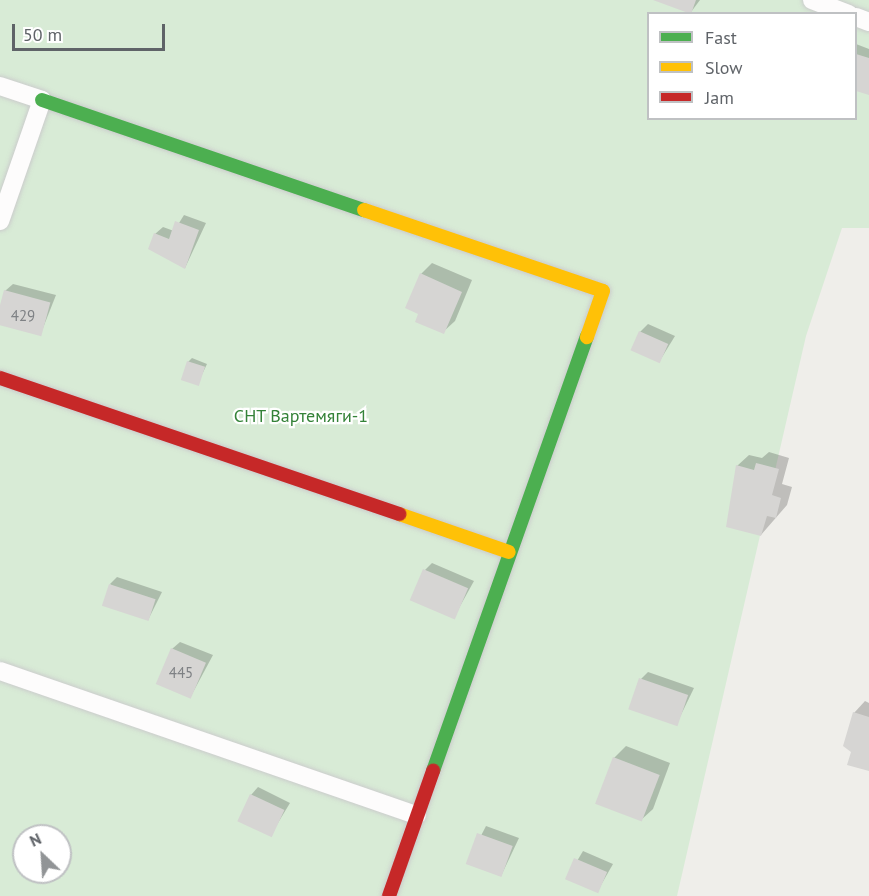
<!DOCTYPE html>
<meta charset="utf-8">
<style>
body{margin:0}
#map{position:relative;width:869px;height:896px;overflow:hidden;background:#efeeea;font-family:"PT Sans",sans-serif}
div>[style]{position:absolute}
.green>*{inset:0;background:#d8ebd6}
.shadow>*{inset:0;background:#0003}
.building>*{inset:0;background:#d6d5d3;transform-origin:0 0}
.roads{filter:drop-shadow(0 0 2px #cbcccc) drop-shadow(0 0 2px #cbcccc)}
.street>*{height:18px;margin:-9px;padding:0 9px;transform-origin:9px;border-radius:9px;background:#fdfcfc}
.fast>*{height:14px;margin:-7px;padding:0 7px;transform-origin:7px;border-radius:7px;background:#4caf50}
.slow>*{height:14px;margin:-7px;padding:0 7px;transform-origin:7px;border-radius:7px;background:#ffc107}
.jam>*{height:14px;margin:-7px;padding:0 7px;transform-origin:7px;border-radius:7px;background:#c62828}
span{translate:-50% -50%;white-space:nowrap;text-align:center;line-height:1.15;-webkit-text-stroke:4.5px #fff;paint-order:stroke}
.number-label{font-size:15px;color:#7e8184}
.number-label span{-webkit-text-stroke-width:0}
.park-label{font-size:18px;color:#348238}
.legend{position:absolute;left:647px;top:12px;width:210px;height:108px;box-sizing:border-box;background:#fff;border:2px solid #bfc1c3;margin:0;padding:8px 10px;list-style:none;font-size:18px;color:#5f6368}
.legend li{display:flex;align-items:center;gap:12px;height:30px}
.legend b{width:30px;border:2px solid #bfc1c3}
.north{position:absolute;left:12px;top:824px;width:60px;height:60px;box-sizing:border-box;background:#fff;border:2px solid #bfc1c3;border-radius:50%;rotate:335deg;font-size:16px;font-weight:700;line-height:24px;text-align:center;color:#5f6368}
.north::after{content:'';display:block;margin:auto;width:21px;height:27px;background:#919496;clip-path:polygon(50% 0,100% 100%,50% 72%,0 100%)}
.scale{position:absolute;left:12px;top:24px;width:153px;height:27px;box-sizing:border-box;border:3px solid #5f6368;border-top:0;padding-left:8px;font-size:18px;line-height:21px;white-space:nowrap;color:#5f6368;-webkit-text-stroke:4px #fff;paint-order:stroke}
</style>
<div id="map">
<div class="green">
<div style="clip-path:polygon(evenodd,0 0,869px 0,869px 228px,842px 228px,806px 336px,677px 896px,0 896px,0 0,648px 14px,856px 14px,856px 118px,648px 118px,648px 14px,0 0,24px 836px,60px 836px,60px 872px,24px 872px,24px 836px)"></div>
</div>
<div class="shadow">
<div style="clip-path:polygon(656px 0,700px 0,691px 12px)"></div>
<div style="clip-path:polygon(856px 44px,869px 49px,869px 94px,856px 89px)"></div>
<div style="clip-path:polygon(184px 215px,206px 223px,185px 268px,155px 234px,163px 227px,174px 231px)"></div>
<div style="clip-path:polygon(432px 263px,472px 280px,455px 321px,443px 332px,421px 274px)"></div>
<div style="clip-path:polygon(13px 284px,56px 295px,41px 333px,0 323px,5px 291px)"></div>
<div style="clip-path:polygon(648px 324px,675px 336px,659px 362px,640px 332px)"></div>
<div style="clip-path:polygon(192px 358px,207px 364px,197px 385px,188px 362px)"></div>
<div style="clip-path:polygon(769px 452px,789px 458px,782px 484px,792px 487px,787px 505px,761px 535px,737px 466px,749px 455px,762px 458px)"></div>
<div style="clip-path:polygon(432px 563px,474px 581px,454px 617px,425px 570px)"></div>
<div style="clip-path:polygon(117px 577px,162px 592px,148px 620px,110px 584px)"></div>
<div style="clip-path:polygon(180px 642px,213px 655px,191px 696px,172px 649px)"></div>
<div style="clip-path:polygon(648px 672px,694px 688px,677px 723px,641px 679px)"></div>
<div style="clip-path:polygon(865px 701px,869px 703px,869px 770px,852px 751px,854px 713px)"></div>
<div style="clip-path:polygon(626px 746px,670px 763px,653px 809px,641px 820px,614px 758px)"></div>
<div style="clip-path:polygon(258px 787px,290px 803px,270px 836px,251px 795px)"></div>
<div style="clip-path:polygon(486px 826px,519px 838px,501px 876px,467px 863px)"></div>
<div style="clip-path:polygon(583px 851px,613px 864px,597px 892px,567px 878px)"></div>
</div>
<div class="building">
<div style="clip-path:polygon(653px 0,696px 0,691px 14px)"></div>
<div style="clip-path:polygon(856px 54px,869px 58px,869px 95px,856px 91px)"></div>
<div style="clip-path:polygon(175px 221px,199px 230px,185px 269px,148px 249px,154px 233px,169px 239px)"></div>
<div style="clip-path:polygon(420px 273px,462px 292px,444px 334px,415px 322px,418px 314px,405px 308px)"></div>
<div style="left:4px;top:290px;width:48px;height:35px;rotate:15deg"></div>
<div style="left:639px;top:331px;width:32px;height:21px;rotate:24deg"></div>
<div style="left:187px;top:361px;width:19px;height:20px;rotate:18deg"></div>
<div style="clip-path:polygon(756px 463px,779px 469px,772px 495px,781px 498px,776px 518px,767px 516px,761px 536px,726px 527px,736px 465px,754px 470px)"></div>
<div style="left:423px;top:569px;width:49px;height:34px;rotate:23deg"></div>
<div style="left:109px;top:584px;width:49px;height:23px;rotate:18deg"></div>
<div style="left:171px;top:648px;width:38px;height:39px;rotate:23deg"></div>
<div style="left:639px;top:678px;width:52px;height:33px;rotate:19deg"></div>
<div style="clip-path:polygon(853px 712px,869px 717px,869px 771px,847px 765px,851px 752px,843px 746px)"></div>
<div style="left:613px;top:757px;width:50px;height:50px;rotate:21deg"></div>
<div style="left:250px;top:794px;width:38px;height:30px;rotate:25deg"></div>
<div style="left:477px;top:833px;width:38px;height:33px;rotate:20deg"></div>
<div style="left:574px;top:858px;width:36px;height:23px;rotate:23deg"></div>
</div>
<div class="roads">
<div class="street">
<div style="left:812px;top:0;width:39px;rotate:21deg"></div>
<div style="left:856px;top:17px;width:14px;rotate:21deg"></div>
<div style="left:0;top:86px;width:44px;rotate:18.4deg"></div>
<div style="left:42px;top:100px;width:128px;rotate:109.1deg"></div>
<div style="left:0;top:671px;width:441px;rotate:19.1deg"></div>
</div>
<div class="fast">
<div style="left:42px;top:100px;width:340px;rotate:18.9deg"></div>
<div style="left:433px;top:771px;width:461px;rotate:-70.5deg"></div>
</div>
<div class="slow">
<div style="left:364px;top:210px;width:252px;rotate:18.7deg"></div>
<div style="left:603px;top:291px;width:49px;rotate:109.2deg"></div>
<div style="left:399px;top:514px;width:116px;rotate:19.1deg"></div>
</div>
<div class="jam">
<div style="left:0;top:378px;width:422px;rotate:18.8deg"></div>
<div style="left:389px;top:896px;width:133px;rotate:-70.6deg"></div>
</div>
</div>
<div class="number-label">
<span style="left:23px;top:316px">429</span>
<span style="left:181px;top:673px">445</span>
</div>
<div class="park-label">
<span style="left:301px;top:416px">СНТ Вартемяги-1</span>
</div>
<ul class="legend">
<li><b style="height:8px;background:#4caf50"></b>Fast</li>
<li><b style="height:8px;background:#ffc107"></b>Slow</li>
<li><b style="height:8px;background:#c62828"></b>Jam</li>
</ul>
<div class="north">N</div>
<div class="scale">50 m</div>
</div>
